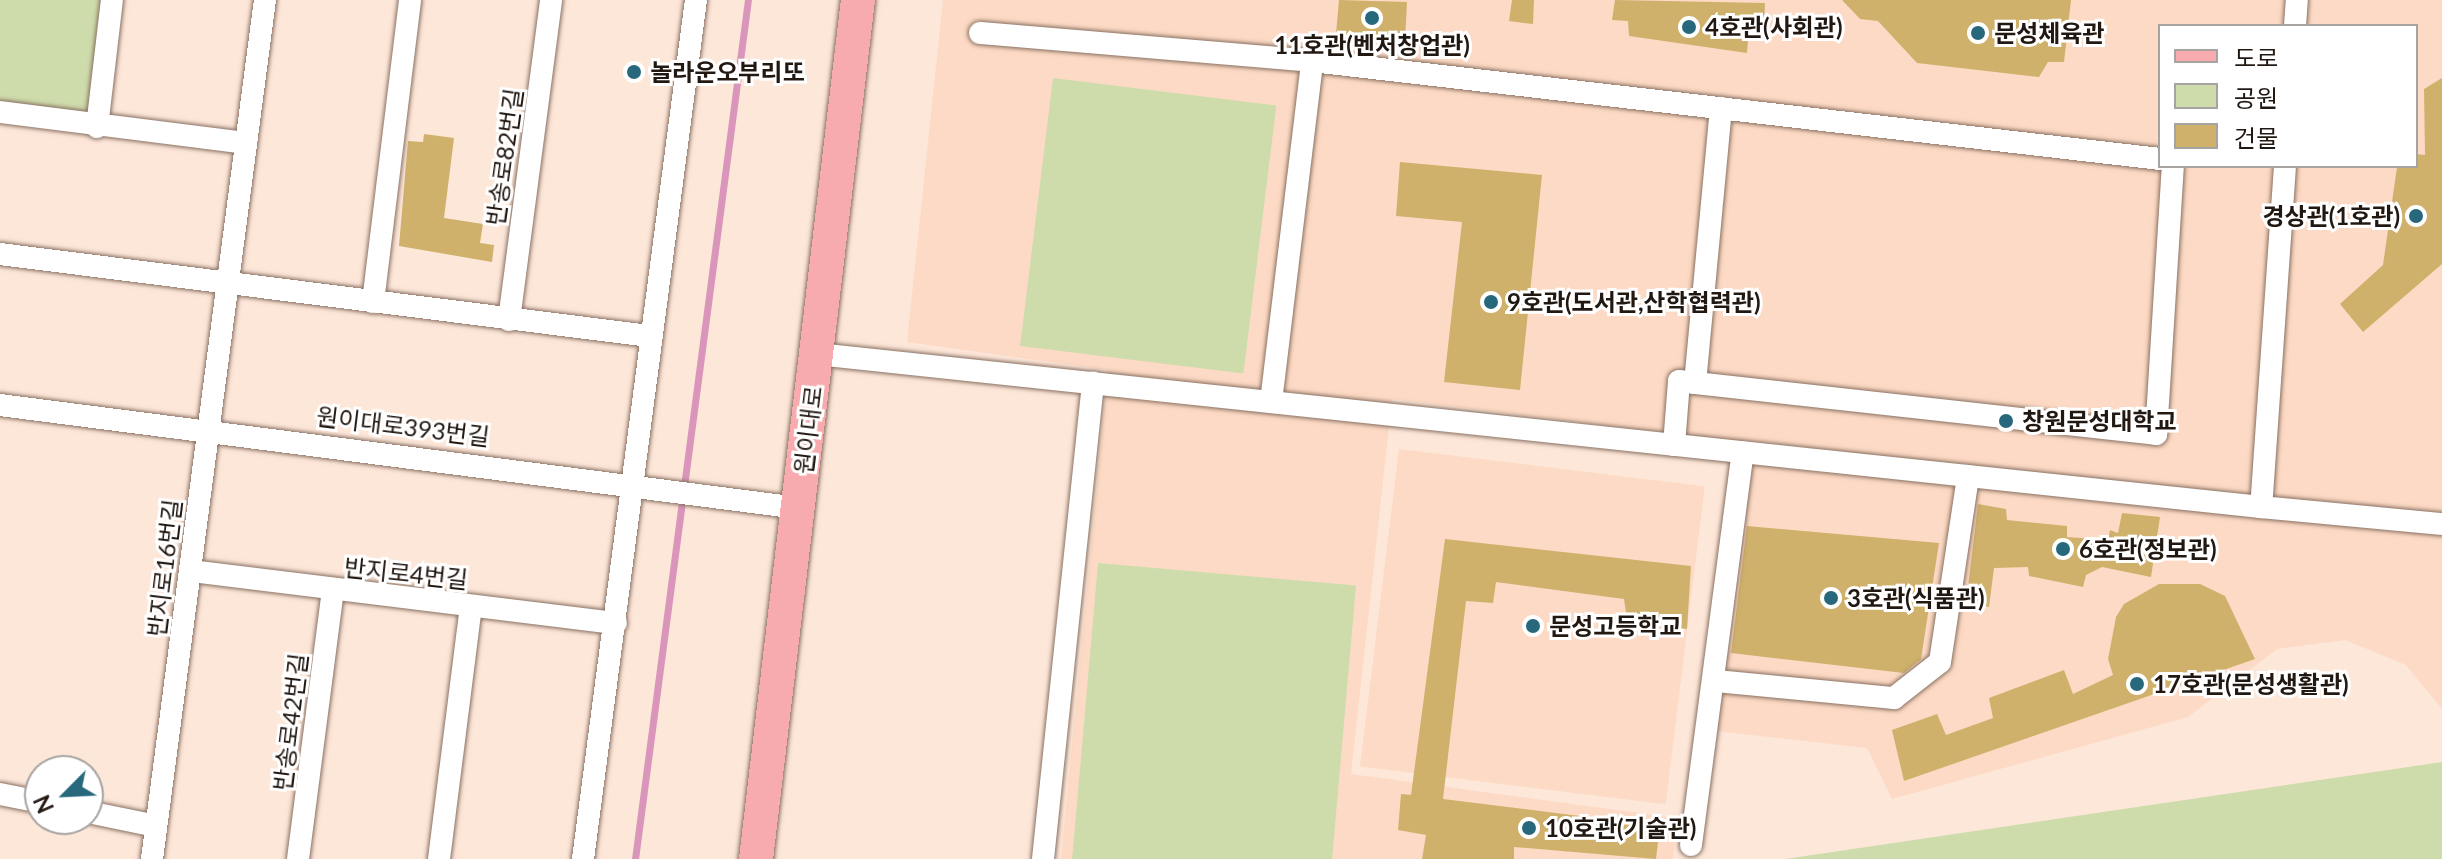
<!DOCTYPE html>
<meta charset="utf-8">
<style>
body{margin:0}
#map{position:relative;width:2442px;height:859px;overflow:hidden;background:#fde7d9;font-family:Lato,"Noto Sans KR",sans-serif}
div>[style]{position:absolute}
.built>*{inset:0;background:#fddac5;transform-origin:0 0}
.green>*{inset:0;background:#cedcab;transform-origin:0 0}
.stream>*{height:7px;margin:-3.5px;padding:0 3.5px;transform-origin:3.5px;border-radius:3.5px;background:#da95bb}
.building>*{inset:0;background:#cfb16b}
.roads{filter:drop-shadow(0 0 2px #897162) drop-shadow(0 0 2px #897162)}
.street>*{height:22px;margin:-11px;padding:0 11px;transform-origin:11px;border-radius:11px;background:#fff}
.primary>*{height:34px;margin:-17px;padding:0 17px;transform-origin:17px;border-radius:17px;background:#f7abae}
.dots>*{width:22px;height:22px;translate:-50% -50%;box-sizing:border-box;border:4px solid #fff;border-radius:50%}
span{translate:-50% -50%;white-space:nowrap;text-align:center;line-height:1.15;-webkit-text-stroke:6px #fff;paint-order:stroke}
.poi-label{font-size:24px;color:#221812;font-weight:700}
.left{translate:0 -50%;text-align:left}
.right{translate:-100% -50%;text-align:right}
.street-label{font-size:24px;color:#221812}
.legend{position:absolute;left:2158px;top:24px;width:260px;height:144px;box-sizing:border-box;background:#fff;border:2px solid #a7a3a0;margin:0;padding:10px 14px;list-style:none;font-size:24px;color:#221812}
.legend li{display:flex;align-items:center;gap:16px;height:40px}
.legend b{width:40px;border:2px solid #a7a3a0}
.north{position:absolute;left:24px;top:755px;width:80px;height:80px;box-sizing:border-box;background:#fff;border:2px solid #a7a3a0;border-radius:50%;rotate:246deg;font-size:22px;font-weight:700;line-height:32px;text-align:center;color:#221812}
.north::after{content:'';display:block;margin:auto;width:28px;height:36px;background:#28687d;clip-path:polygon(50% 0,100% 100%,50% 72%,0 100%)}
</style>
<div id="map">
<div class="built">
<div style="clip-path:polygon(evenodd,943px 0,2442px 0,2442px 709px,2406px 665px,2345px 640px,2277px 649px,2188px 717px,1892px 799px,1867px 748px,1698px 729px,1731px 441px,1392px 399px,1351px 774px,1676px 818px,1673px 859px,1061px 859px,1108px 370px,907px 342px,943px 0,2160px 26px,2416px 26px,2416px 166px,2160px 166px,2160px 26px)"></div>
<div style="left:1399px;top:449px;width:308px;height:320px;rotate:7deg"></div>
</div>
<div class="green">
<div style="clip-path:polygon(0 0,106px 0,93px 117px,0 105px)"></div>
<div style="left:1053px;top:78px;width:225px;height:270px;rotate:7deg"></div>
<div style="left:1098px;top:563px;width:259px;height:297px;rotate:5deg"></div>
<div style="clip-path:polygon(2442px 762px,2442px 859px,1785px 859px)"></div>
</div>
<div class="stream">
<div style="left:635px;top:859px;width:866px;rotate:-82.51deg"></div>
</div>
<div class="building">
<div style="clip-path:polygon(1339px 0,1407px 2px,1405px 42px,1336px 34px)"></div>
<div style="clip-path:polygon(1512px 0,1534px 0,1533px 24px,1509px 21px)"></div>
<div style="clip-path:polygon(1615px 0,1765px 3px,1764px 27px,1749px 26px,1747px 53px,1629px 36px,1628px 21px,1612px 20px)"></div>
<div style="clip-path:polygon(1842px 0,2071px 0,2064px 62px,2048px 62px,2039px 77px,1917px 63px,1878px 21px,1860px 19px)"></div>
<div style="clip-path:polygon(2442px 78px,2442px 264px,2363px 332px,2340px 304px,2383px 265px,2397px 167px,2416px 166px,2416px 154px,2425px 155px,2424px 89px)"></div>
<div style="clip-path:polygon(424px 134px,454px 138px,444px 218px,483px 224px,480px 243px,494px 245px,492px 262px,399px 246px,408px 141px,423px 142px)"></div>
<div style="clip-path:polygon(1400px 162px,1542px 175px,1520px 390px,1444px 382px,1462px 222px,1396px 216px)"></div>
<div style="clip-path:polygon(1978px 504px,2006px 509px,2007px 520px,2067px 526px,2067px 537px,2108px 540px,2110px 530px,2118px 533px,2122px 513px,2160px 517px,2151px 577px,2102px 567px,2086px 575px,2083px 587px,2029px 576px,2028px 567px,1994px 568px,1989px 607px,1966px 603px)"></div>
<div style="clip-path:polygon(1747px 526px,1939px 543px,1921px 659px,1904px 673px,1731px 653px)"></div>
<div style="clip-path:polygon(1445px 539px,1691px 566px,1687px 629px,1627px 619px,1624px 599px,1496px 582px,1493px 603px,1466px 601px,1443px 799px,1660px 826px,1656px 859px,1514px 847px,1514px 859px,1422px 859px,1426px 835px,1398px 830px,1401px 794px,1411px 795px)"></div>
<div style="clip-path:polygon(2159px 584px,2200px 584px,2225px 596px,2255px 659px,1904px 781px,1892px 730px,1937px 714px,1946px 735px,1993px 718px,1989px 698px,2064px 670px,2073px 694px,2113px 675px,2108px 659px,2116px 617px,2124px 604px)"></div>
</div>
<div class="roads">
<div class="street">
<div style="left:2295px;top:26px;width:26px;rotate:-86deg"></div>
<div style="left:980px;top:33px;width:333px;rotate:4.8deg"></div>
<div style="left:1721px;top:108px;width:276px;rotate:95.4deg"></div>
<div style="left:1695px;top:383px;width:464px;rotate:6.3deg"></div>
<div style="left:2156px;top:434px;width:269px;rotate:-86.4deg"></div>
<div style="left:0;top:112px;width:248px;rotate:7.2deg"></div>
<div style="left:97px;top:127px;width:128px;rotate:-83.3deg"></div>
<div style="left:2285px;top:166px;width:342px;rotate:94deg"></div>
<div style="left:2261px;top:507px;width:182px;rotate:5.4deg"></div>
<div style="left:0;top:254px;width:654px;rotate:7.2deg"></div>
<div style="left:373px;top:302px;width:304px;rotate:-83deg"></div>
<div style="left:509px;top:320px;width:323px;rotate:-82.5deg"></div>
<div style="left:817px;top:354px;width:1452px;rotate:6.05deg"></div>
<div style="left:1271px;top:402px;width:343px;rotate:-83.1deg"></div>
<div style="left:1312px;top:61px;width:854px;rotate:6.59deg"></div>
<div style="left:0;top:405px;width:805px;rotate:7.35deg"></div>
<div style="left:1674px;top:445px;width:64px;rotate:-85.5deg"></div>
<div style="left:1679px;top:381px;width:16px;rotate:7deg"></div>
<div style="left:191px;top:571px;width:428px;rotate:7deg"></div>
<div style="left:1716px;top:681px;width:179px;rotate:5.5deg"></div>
<div style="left:1894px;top:698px;width:58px;rotate:-38deg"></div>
<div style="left:1940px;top:662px;width:188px;rotate:-81.4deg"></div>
<div style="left:0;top:794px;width:41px;rotate:11.3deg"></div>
<div style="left:88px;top:812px;width:69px;rotate:11.6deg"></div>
<div style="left:1691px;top:845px;width:396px;rotate:-82.5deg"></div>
<div style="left:152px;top:859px;width:866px;rotate:-82.51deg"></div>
<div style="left:298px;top:859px;width:270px;rotate:-82.6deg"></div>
<div style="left:439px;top:859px;width:254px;rotate:-82.8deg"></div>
<div style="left:583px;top:859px;width:866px;rotate:-82.51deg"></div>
<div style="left:1043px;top:859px;width:479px;rotate:-84deg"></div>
</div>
<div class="primary">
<div style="left:756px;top:859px;width:865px;rotate:-83.23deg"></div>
</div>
</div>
<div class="dots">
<div style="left:1372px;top:18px;background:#28687d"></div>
<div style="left:1689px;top:27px;background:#28687d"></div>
<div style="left:1978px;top:33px;background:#28687d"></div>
<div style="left:634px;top:72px;background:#28687d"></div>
<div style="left:2416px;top:216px;background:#28687d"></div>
<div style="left:1491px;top:302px;background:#28687d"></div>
<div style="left:2006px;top:421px;background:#28687d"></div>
<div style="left:2063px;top:549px;background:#28687d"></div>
<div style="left:1831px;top:598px;background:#28687d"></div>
<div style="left:1533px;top:626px;background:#28687d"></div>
<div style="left:2137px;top:684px;background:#28687d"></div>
<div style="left:1529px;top:828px;background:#28687d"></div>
</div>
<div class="poi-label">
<span class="left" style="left:1705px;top:27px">4호관(사회관)</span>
<span class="left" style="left:1994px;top:33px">문성체육관</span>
<span style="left:1372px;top:45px">11호관(벤처창업관)</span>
<span class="left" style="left:650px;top:72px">놀라운오부리또</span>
<span class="right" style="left:2400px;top:216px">경상관(1호관)</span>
<span class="left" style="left:1507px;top:302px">9호관(도서관,산학협력관)</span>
<span class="left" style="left:2022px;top:421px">창원문성대학교</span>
<span class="left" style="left:2079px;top:549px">6호관(정보관)</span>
<span class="left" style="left:1847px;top:598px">3호관(식품관)</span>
<span class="left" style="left:1549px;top:626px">문성고등학교</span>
<span class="left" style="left:2153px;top:684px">17호관(문성생활관)</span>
<span class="left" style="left:1545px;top:828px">10호관(기술관)</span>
</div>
<div class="street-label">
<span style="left:504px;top:157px;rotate:-82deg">반송로82번길</span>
<span style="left:403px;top:426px;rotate:7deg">원이대로393번길</span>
<span style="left:808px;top:430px;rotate:-83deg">원이대로</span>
<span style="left:164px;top:568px;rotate:-83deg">반지로16번길</span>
<span style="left:406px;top:573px;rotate:6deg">반지로4번길</span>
<span style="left:290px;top:722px;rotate:-83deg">반송로42번길</span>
</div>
<ul class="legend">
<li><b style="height:10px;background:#f7abae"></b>도로</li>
<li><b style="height:22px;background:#cedcab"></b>공원</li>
<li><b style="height:22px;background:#cfb16b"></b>건물</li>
</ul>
<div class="north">N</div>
</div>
